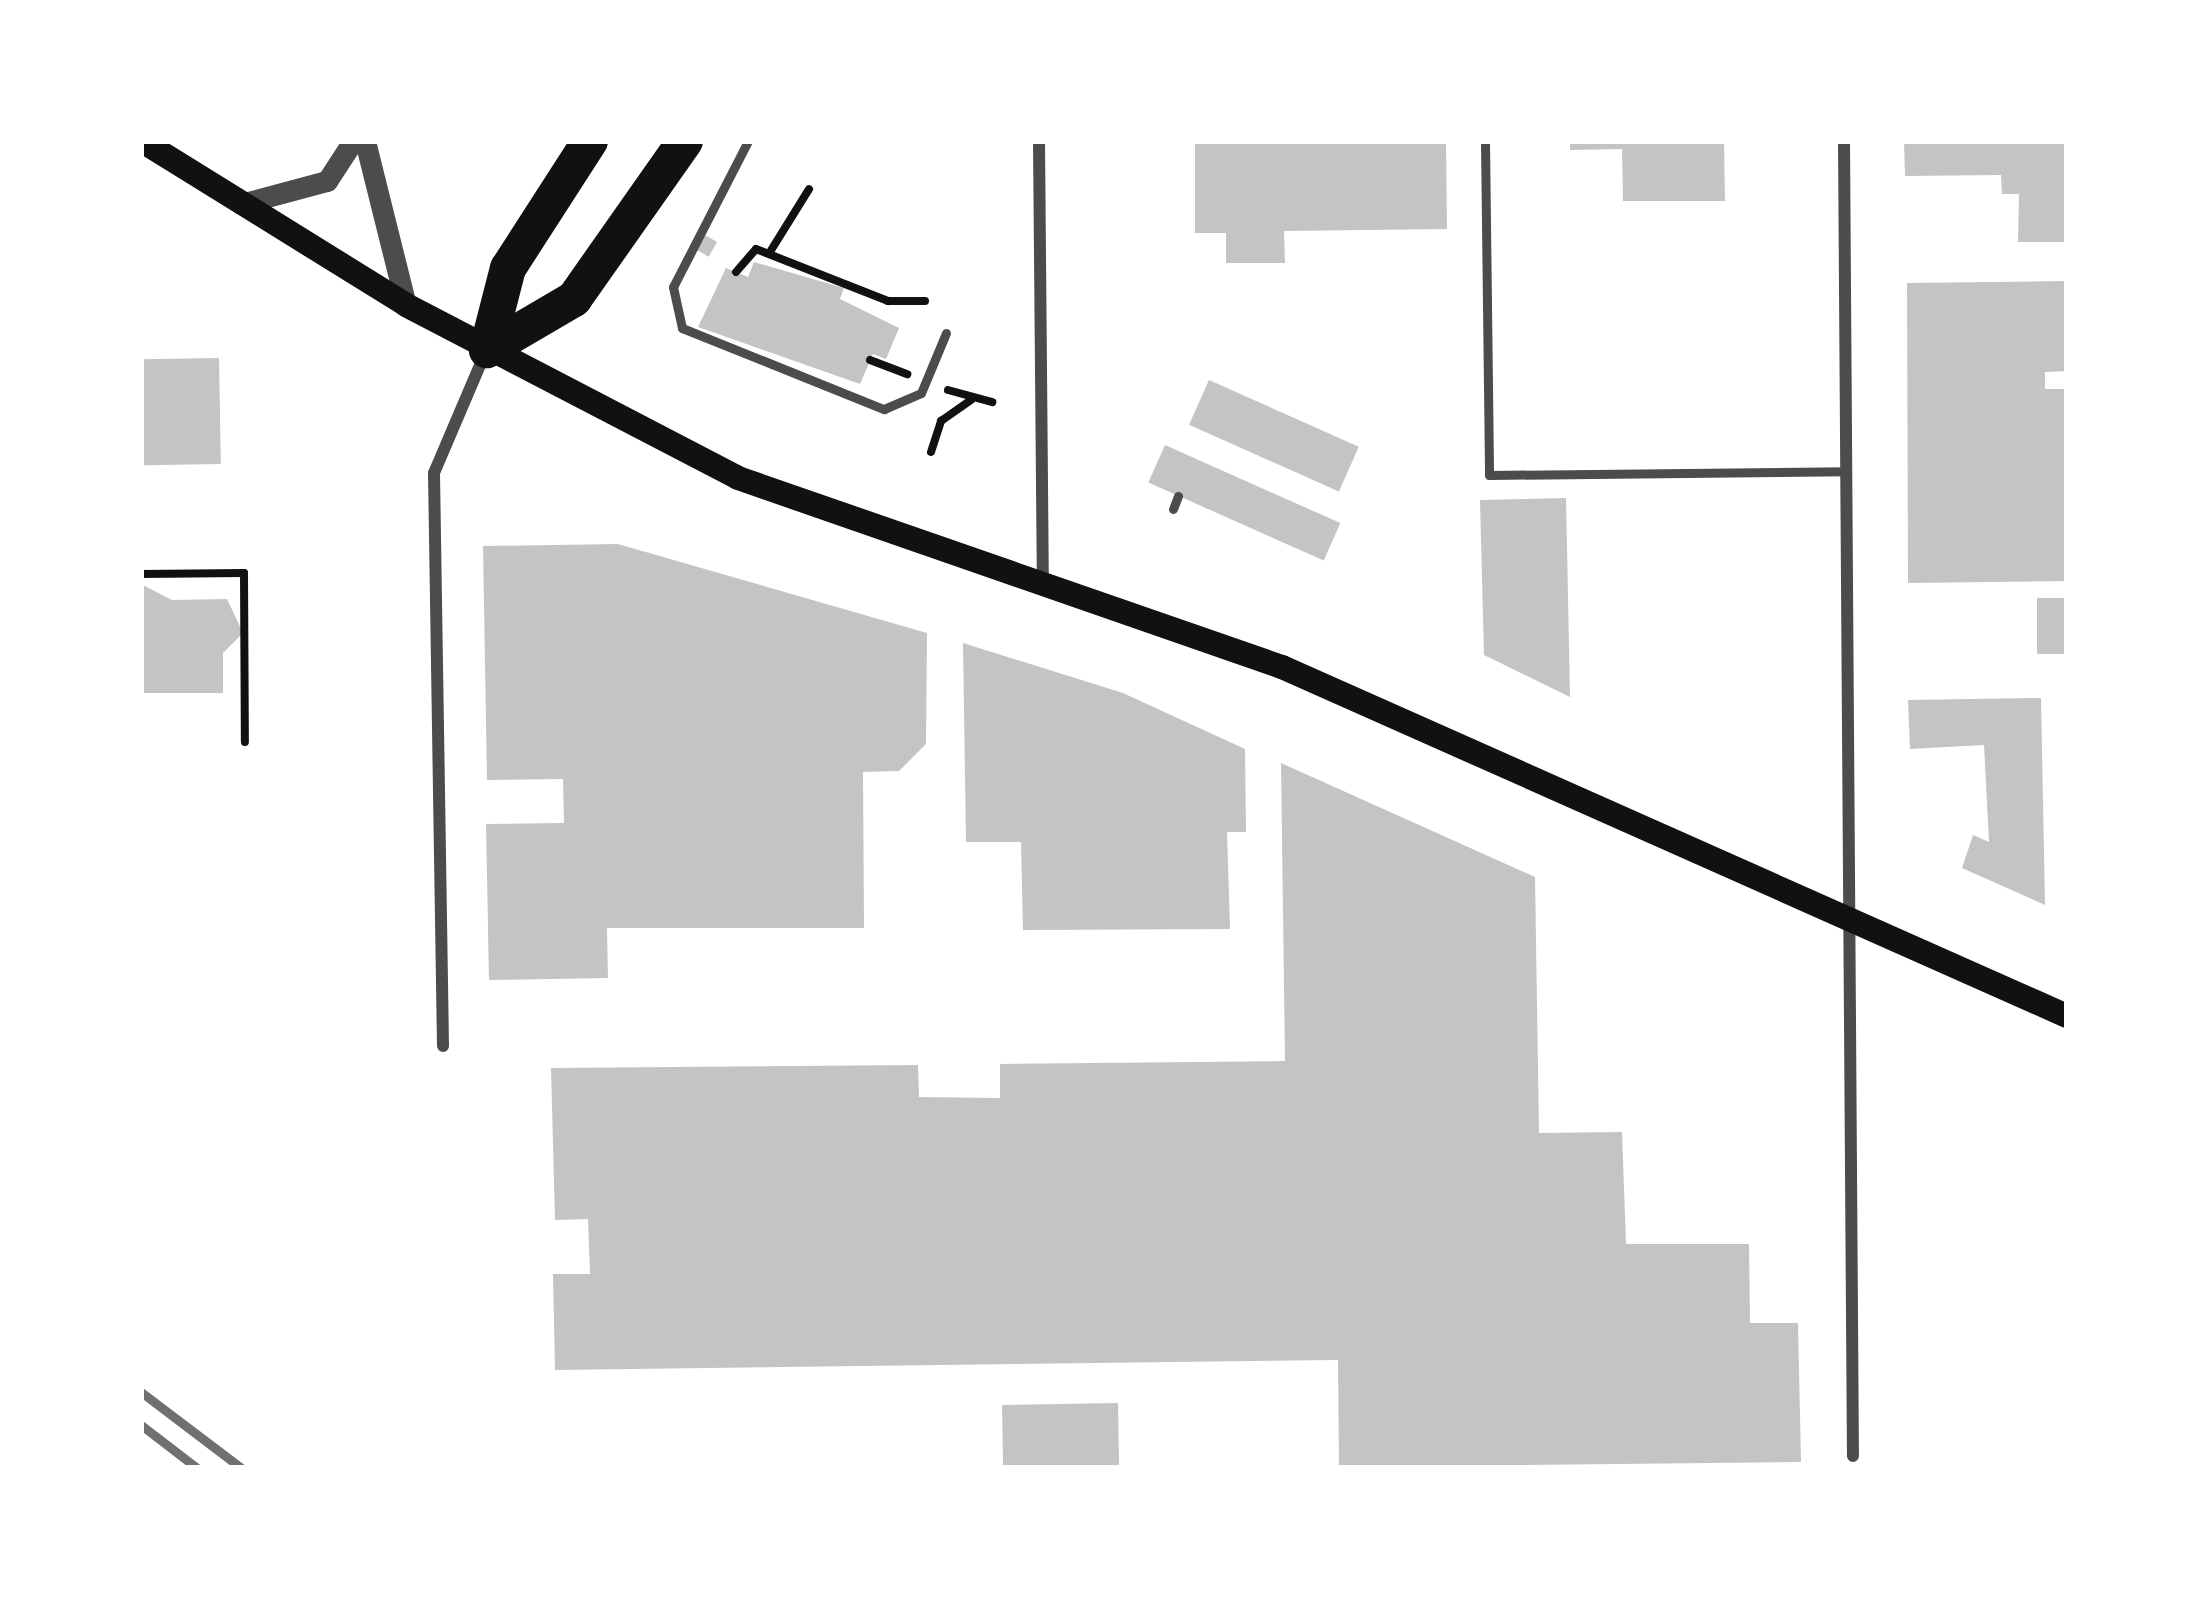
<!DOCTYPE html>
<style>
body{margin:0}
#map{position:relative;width:2208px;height:1609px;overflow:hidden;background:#fff;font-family:"Sofia Sans Condensed",sans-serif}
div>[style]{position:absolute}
.building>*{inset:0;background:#c4c4c4;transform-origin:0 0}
.path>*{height:8px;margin:-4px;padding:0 4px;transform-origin:4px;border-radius:4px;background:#111}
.service>*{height:9px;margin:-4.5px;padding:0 4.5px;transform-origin:4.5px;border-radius:4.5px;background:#4c4c4c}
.minor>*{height:12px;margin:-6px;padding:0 6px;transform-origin:6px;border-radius:6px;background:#4c4c4c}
.tertiary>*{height:21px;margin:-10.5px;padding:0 10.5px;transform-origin:10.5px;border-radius:10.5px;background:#4c4c4c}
.secondary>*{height:24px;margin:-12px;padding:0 12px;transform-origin:12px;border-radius:12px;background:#111}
.motorway>*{height:36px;margin:-18px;padding:0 18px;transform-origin:18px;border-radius:18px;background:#111}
.rail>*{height:9px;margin:-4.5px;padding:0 4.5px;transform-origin:4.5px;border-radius:4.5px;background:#707070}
span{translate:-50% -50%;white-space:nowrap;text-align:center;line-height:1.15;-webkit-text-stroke:12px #fff;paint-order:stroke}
.frame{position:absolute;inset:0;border:144px solid #fff;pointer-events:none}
</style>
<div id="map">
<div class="building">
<div style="clip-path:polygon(1195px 141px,1446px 141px,1447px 229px,1284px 231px,1285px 263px,1226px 263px,1226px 233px,1195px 233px)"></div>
<div style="clip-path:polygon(1570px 141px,1724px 141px,1725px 201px,1623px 201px,1622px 149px,1570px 150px)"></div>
<div style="clip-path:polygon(1904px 141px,2067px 141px,2067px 242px,2018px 242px,2019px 194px,2002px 194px,2001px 175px,1905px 176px)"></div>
<div style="left:705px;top:235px;width:14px;height:17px;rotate:30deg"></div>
<div style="clip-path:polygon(754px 262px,844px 288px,840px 299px,899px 328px,886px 359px,873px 354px,860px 384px,698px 327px,726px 268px,748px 277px)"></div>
<div style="clip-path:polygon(2067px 281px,2067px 371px,2045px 372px,2045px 389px,2067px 389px,2067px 581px,1908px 583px,1907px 283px)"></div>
<div style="left:219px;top:358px;width:106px;height:78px;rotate:89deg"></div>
<div style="left:1209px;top:380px;width:164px;height:49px;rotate:24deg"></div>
<div style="left:1165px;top:445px;width:192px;height:41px;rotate:24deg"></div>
<div style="clip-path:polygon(1566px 498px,1570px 697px,1484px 655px,1480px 500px)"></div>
<div style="clip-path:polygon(618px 544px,927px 633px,926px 744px,899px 771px,863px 772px,864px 928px,607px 928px,608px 978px,489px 980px,486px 824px,564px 823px,563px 779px,487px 780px,483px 546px)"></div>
<div style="clip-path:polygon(141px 584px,172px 600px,227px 599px,243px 633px,223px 653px,223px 693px,141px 693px)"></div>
<div style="left:2067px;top:598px;width:56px;height:30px;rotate:90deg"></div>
<div style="clip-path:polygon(963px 643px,1123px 693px,1245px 749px,1246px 832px,1227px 832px,1230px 929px,1023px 930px,1021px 842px,966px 842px)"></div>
<div style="clip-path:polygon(2041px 698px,2045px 905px,1962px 868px,1973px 835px,1989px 842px,1984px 745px,1910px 749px,1908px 700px)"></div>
<div style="clip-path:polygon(1281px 763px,1535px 877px,1539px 1133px,1622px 1132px,1626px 1244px,1749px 1244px,1750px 1323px,1798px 1323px,1801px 1462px,1339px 1467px,1338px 1360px,555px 1370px,553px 1274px,590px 1274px,588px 1219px,555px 1220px,551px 1068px,918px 1065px,919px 1097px,1000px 1098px,1000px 1064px,1285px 1061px)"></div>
<div style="left:1118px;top:1403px;width:65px;height:116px;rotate:89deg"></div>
</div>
<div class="path">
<div style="left:770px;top:252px;width:74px;rotate:-58.2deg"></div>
<div style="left:736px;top:272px;width:30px;rotate:-49deg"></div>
<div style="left:756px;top:249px;width:142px;rotate:21.5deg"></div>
<div style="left:888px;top:301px;width:37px"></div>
<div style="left:870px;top:360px;width:40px;rotate:21deg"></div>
<div style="left:948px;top:390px;width:46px;rotate:15.3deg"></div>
<div style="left:931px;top:452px;width:33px;rotate:-72deg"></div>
<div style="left:941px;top:421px;width:37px;rotate:-35deg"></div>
<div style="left:141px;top:574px;width:103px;rotate:-0.6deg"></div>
<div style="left:244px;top:573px;width:169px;rotate:89.7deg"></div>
</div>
<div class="service">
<div style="left:748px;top:141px;width:164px;rotate:117.2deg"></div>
<div style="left:673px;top:287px;width:42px;rotate:77.6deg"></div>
<div style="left:682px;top:328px;width:218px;rotate:21.9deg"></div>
<div style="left:884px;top:409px;width:40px;rotate:-23.4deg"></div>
<div style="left:921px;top:393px;width:65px;rotate:-67.4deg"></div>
<div style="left:1485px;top:141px;width:334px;rotate:89.3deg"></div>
<div style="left:1489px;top:475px;width:358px;rotate:-0.6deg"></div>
<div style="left:1173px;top:509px;width:14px;rotate:-69deg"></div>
</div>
<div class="minor">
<div style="left:1039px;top:141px;width:439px;rotate:89.5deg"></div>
<div style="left:1844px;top:141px;width:1315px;rotate:89.61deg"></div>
<div style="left:443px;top:1046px;width:573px;rotate:-90.9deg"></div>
<div style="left:434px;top:473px;width:133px;rotate:-66.9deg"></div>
</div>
<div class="tertiary">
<div style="left:365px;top:141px;width:169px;rotate:76deg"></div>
<div style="left:241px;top:204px;width:89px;rotate:-15deg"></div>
<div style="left:327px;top:181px;width:48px;rotate:-57deg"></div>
</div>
<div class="secondary">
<div style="left:142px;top:141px;width:311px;rotate:31.8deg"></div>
<div style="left:406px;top:305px;width:374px;rotate:27.5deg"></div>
<div style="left:738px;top:478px;width:576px;rotate:19.16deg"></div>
<div style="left:1282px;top:667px;width:859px;rotate:23.97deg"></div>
</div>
<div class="motorway">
<div style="left:590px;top:141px;width:151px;rotate:122.8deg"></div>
<div style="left:508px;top:268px;width:85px;rotate:104.4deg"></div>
<div style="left:487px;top:350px;width:101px;rotate:-30.4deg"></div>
<div style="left:574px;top:299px;width:193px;rotate:-54.9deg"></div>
</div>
<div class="rail">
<div style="left:141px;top:1392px;width:126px;rotate:37.2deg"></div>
<div style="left:141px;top:1425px;width:71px;rotate:37.5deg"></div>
</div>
<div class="frame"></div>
</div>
